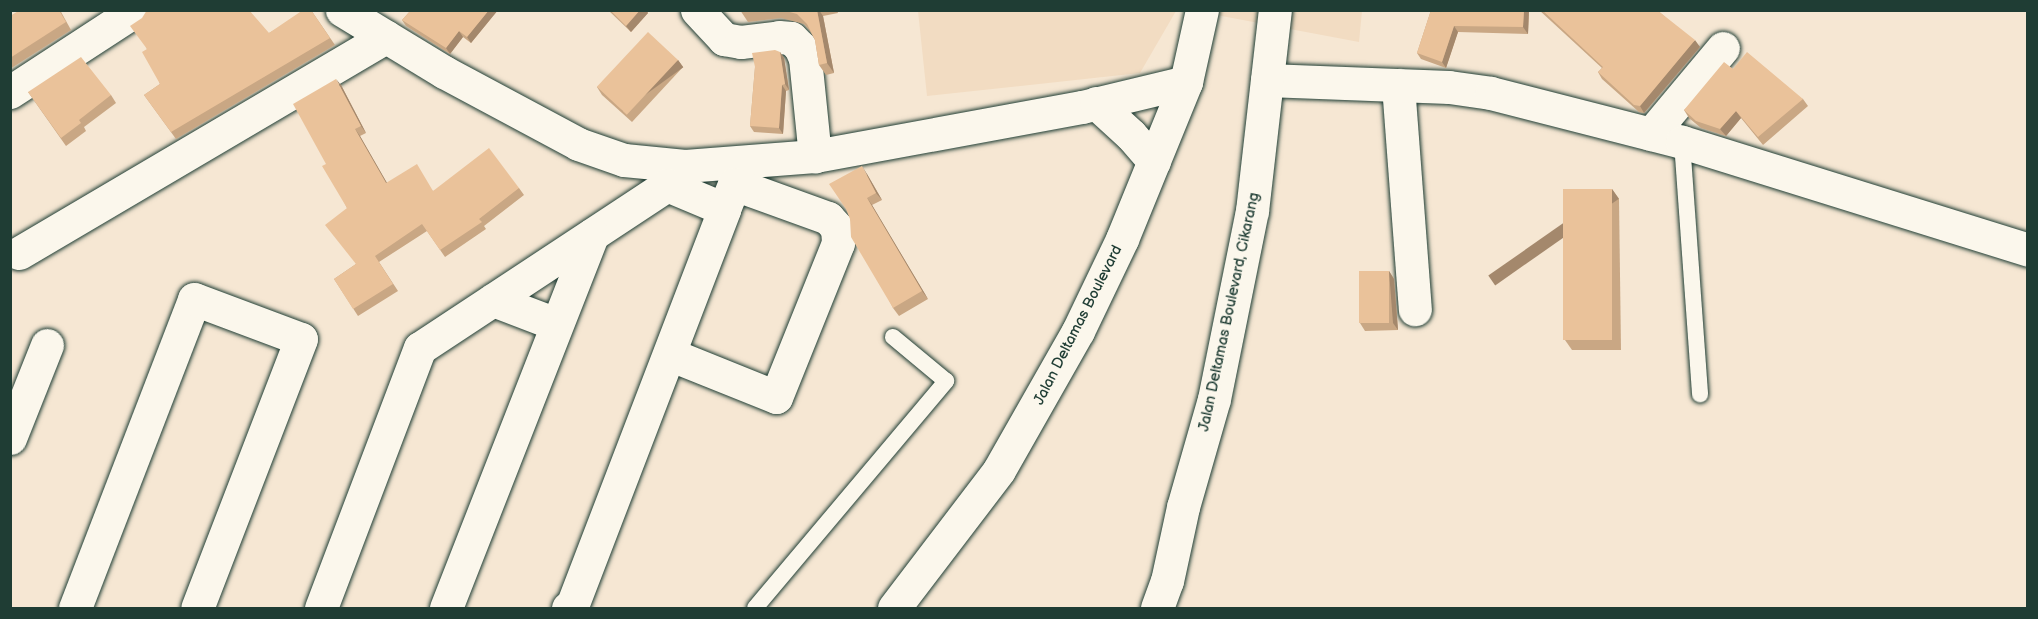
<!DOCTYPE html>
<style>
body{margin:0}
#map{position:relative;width:2038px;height:619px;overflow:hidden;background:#f6e7d3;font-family:"Balsamiq Sans",sans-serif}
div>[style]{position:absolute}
.built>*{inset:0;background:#f2dcc2}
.roads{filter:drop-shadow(0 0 2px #1f3d34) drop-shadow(0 0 2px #1f3d34)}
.service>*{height:16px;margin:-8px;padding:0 8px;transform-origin:8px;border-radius:8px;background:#fbf7ec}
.minor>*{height:33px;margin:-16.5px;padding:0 16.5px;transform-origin:16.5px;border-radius:16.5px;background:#fbf7ec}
.tertiary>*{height:33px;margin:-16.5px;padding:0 16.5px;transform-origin:16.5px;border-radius:16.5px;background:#fbf7ec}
.wall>*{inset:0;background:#c9a784}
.shaded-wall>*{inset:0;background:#a4886c;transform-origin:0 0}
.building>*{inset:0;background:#eac29a;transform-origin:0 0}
span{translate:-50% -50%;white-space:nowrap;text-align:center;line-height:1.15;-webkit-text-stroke:4.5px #fbf7ec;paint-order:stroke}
.street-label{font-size:15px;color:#1f3d34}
.frame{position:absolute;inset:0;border:12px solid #1f3d34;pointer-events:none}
</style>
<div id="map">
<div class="built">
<div style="clip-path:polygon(918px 11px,918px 10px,1176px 11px,1140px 73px,927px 96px)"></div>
<div style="clip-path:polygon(1195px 11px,1362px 11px,1359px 42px)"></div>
</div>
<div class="roads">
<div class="service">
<div style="left:1682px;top:142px;width:253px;rotate:85.9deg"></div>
<div style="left:755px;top:608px;width:297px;rotate:-49.9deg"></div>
<div style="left:946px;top:381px;width:69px;rotate:-140.3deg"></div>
</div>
<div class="minor">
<div style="left:342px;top:10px;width:119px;rotate:31.3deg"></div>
<div style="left:444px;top:72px;width:152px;rotate:28.2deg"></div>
<div style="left:578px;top:144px;width:49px;rotate:19.2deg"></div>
<div style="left:624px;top:160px;width:61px;rotate:5.6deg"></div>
<div style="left:685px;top:166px;width:130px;rotate:-4.4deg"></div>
<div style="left:815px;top:156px;width:271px;rotate:-10.4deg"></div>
<div style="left:1082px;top:107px;width:107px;rotate:-13.5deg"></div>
<div style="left:697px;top:10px;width:40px;rotate:47deg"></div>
<div style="left:724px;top:39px;width:17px;rotate:10deg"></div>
<div style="left:741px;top:42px;width:38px;rotate:-7deg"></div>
<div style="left:779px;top:37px;width:12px;rotate:5deg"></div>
<div style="left:791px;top:38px;width:13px;rotate:45deg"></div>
<div style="left:800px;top:47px;width:12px;rotate:66deg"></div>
<div style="left:805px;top:58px;width:99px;rotate:84.2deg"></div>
<div style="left:1398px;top:85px;width:225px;rotate:85.7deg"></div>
<div style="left:10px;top:92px;width:150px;rotate:-33.1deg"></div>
<div style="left:1651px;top:134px;width:112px;rotate:-50.1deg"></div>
<div style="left:19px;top:253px;width:426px;rotate:-30.5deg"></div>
<div style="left:493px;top:300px;width:67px;rotate:20.9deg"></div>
<div style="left:10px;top:438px;width:100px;rotate:-68.3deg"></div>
<div style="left:75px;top:608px;width:331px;rotate:-68.9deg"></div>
<div style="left:194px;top:299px;width:114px;rotate:20.5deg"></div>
<div style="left:301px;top:339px;width:288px;rotate:111.1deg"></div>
<div style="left:321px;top:608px;width:278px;rotate:-69.2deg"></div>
<div style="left:420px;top:348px;width:296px;rotate:-33.4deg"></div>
<div style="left:667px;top:185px;width:62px;rotate:22.8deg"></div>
<div style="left:724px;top:209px;width:27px;rotate:-68deg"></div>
<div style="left:734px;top:184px;width:100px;rotate:19.9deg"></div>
<div style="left:828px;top:218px;width:13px;rotate:48deg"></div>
<div style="left:837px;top:228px;width:15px;rotate:86deg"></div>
<div style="left:838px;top:243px;width:166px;rotate:111.9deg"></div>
<div style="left:776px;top:397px;width:115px;rotate:-158.1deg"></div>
<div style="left:446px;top:608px;width:401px;rotate:-68.6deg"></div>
<div style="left:568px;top:608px;width:4px;rotate:-27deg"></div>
<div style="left:572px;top:606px;width:425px;rotate:-69deg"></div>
</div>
<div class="tertiary">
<div style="left:1267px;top:80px;width:182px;rotate:2.2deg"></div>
<div style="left:1449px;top:87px;width:42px;rotate:8.1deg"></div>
<div style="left:1491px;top:93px;width:197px;rotate:14.4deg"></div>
<div style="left:1682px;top:142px;width:362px;rotate:17.3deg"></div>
<div style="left:1096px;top:103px;width:47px;rotate:42.4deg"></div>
<div style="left:1131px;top:135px;width:35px;rotate:49deg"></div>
<div style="left:894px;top:608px;width:173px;rotate:-52.7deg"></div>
<div style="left:999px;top:470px;width:160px;rotate:-60.4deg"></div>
<div style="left:1078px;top:331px;width:102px;rotate:-64.4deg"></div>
<div style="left:1122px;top:239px;width:170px;rotate:-67.8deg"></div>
<div style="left:1186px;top:82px;width:74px;rotate:-77.5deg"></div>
<div style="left:1157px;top:608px;width:29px;rotate:-70deg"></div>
<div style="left:1167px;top:581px;width:76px;rotate:-77.8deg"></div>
<div style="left:1183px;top:507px;width:112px;rotate:-74deg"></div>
<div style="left:1214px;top:399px;width:192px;rotate:-78.6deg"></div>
<div style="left:1252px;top:211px;width:202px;rotate:-83.5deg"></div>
</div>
</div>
<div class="wall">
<div style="clip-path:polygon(60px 10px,71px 30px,10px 69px,10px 16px)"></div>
<div style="clip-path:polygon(311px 10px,335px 45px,176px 139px,144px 95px,160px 84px,147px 50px,142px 18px,269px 33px)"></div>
<div style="clip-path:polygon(411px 10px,498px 10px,471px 43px,463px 37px,450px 54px,406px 26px,402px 20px)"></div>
<div style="clip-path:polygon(608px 10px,646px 10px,648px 13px,631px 32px)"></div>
<div style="clip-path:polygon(740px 10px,837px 10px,838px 13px,823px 16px,834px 73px,826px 75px,819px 65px,815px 40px,810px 31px,804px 24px,781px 18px,748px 22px)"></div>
<div style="clip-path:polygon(1431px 10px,1529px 10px,1528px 34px,1458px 32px,1446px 68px,1421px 59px,1417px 53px)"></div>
<div style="clip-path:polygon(1539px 10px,1657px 10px,1700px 47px,1644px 113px,1639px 112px,1602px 79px,1598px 72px,1602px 68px)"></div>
<div style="clip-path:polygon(780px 52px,784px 58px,789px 90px,786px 91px,783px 134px,754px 132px,750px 126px,755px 67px)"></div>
<div style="clip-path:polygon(678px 60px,683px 67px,632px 122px,602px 95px,597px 87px)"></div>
<div style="clip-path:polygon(1733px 69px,1803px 99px,1808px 106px,1763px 145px,1741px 118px,1726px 136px,1701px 128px,1689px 118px,1684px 110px)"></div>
<div style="clip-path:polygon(341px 85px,366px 133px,360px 136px,387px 183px,434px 191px,519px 188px,524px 195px,484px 226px,486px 229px,445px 257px,427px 231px,379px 262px,398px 291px,358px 316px,334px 279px,356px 264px,347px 208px,326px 164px)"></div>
<div style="clip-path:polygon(28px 92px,111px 95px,116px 103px,84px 127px,86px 131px,66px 146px)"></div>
<div style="clip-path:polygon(867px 174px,882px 200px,872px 205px,928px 299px,899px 316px,893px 308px,850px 219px)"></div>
<div style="clip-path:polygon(1612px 189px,1619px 199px,1621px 350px,1572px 350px,1565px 340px)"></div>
<div style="clip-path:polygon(1389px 271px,1394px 279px,1398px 330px,1365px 331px,1360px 323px)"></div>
</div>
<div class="shaded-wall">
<div style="clip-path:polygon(489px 10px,498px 10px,471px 43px,467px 37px)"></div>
<div style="clip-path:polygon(640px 10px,646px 10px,648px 13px,631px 32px,626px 26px)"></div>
<div style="clip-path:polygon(817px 10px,819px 10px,823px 16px,834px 73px,827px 63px)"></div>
<div style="clip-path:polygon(1524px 10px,1529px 10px,1528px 34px,1523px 27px)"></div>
<div style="clip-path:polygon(1454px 26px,1458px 32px,1446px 68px,1442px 62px)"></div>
<div style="clip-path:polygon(459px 31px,463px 37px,450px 54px,446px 48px)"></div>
<div style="clip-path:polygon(1695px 40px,1700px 47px,1644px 113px,1640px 106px)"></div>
<div style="clip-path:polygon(780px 52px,784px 58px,789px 90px,785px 84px)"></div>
<div style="left:678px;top:60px;width:9px;height:75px;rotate:54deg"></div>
<div style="clip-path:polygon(336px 79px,341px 85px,366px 133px,361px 126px)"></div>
<div style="clip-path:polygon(782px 85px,786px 91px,783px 134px,779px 128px)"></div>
<div style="clip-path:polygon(1736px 111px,1741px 118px,1726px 136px,1720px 129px)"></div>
<div style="clip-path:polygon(355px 129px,360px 136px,391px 190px,386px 183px)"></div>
<div style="clip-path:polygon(862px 166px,867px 174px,882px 200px,876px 193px)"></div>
<div style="left:1612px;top:189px;width:12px;height:151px;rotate:55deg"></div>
<div style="clip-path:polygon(867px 198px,872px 205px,928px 299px,922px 291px)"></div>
<div style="clip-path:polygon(1389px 271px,1394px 279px,1398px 330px,1393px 323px)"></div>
</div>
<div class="building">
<div style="clip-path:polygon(20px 10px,59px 10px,66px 22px,10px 58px,10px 16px)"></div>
<div style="clip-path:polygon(147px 10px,249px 10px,269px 33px,303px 10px,311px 10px,330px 38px,171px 132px,144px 95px,160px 84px,142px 52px,147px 49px,130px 26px,142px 18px)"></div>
<div style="clip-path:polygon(411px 10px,489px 10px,467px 37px,459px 31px,446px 48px,402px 20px)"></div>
<div style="clip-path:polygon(610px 10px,640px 10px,626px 26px)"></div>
<div style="clip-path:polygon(740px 10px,755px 10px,741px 12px)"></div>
<div style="clip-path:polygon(782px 10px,817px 10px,827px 63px,819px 65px,815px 40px,807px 24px,797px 14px)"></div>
<div style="clip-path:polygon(1431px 10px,1524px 10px,1523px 27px,1454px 26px,1442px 62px,1417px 53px)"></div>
<div style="clip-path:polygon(1542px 10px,1657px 10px,1695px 40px,1640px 106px,1634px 105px,1598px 72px,1603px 67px)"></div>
<div style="left:648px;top:32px;width:41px;height:75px;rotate:43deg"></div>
<div style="clip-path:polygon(775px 50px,780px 52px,785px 84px,782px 85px,779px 128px,750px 126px,755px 67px,752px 53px)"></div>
<div style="clip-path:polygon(1747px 52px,1803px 99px,1758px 137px,1736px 111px,1720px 129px,1696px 121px,1684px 110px,1724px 62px,1733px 69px)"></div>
<div style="clip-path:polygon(81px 57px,111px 95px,79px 120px,81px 123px,61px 138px,28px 92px)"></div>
<div style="clip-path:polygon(336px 79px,361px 126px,355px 129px,386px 183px,417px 164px,433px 191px,489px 148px,519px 188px,479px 219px,482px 222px,440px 250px,422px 224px,375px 256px,393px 284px,353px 309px,334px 279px,356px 264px,325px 225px,347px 208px,322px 166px,326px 164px,293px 104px)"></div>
<div style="clip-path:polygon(862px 166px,876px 193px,867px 198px,922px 291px,893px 308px,851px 237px,850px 219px,846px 209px,829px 184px)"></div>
<div style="left:1563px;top:189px;width:49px;height:151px"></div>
<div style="left:1359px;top:271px;width:30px;height:52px"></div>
</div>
<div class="street-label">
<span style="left:1229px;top:312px;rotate:-78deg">Jalan Deltamas Boulevard, Cikarang</span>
<span style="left:1078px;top:325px;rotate:-63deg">Jalan Deltamas Boulevard</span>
</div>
<div class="frame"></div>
</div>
